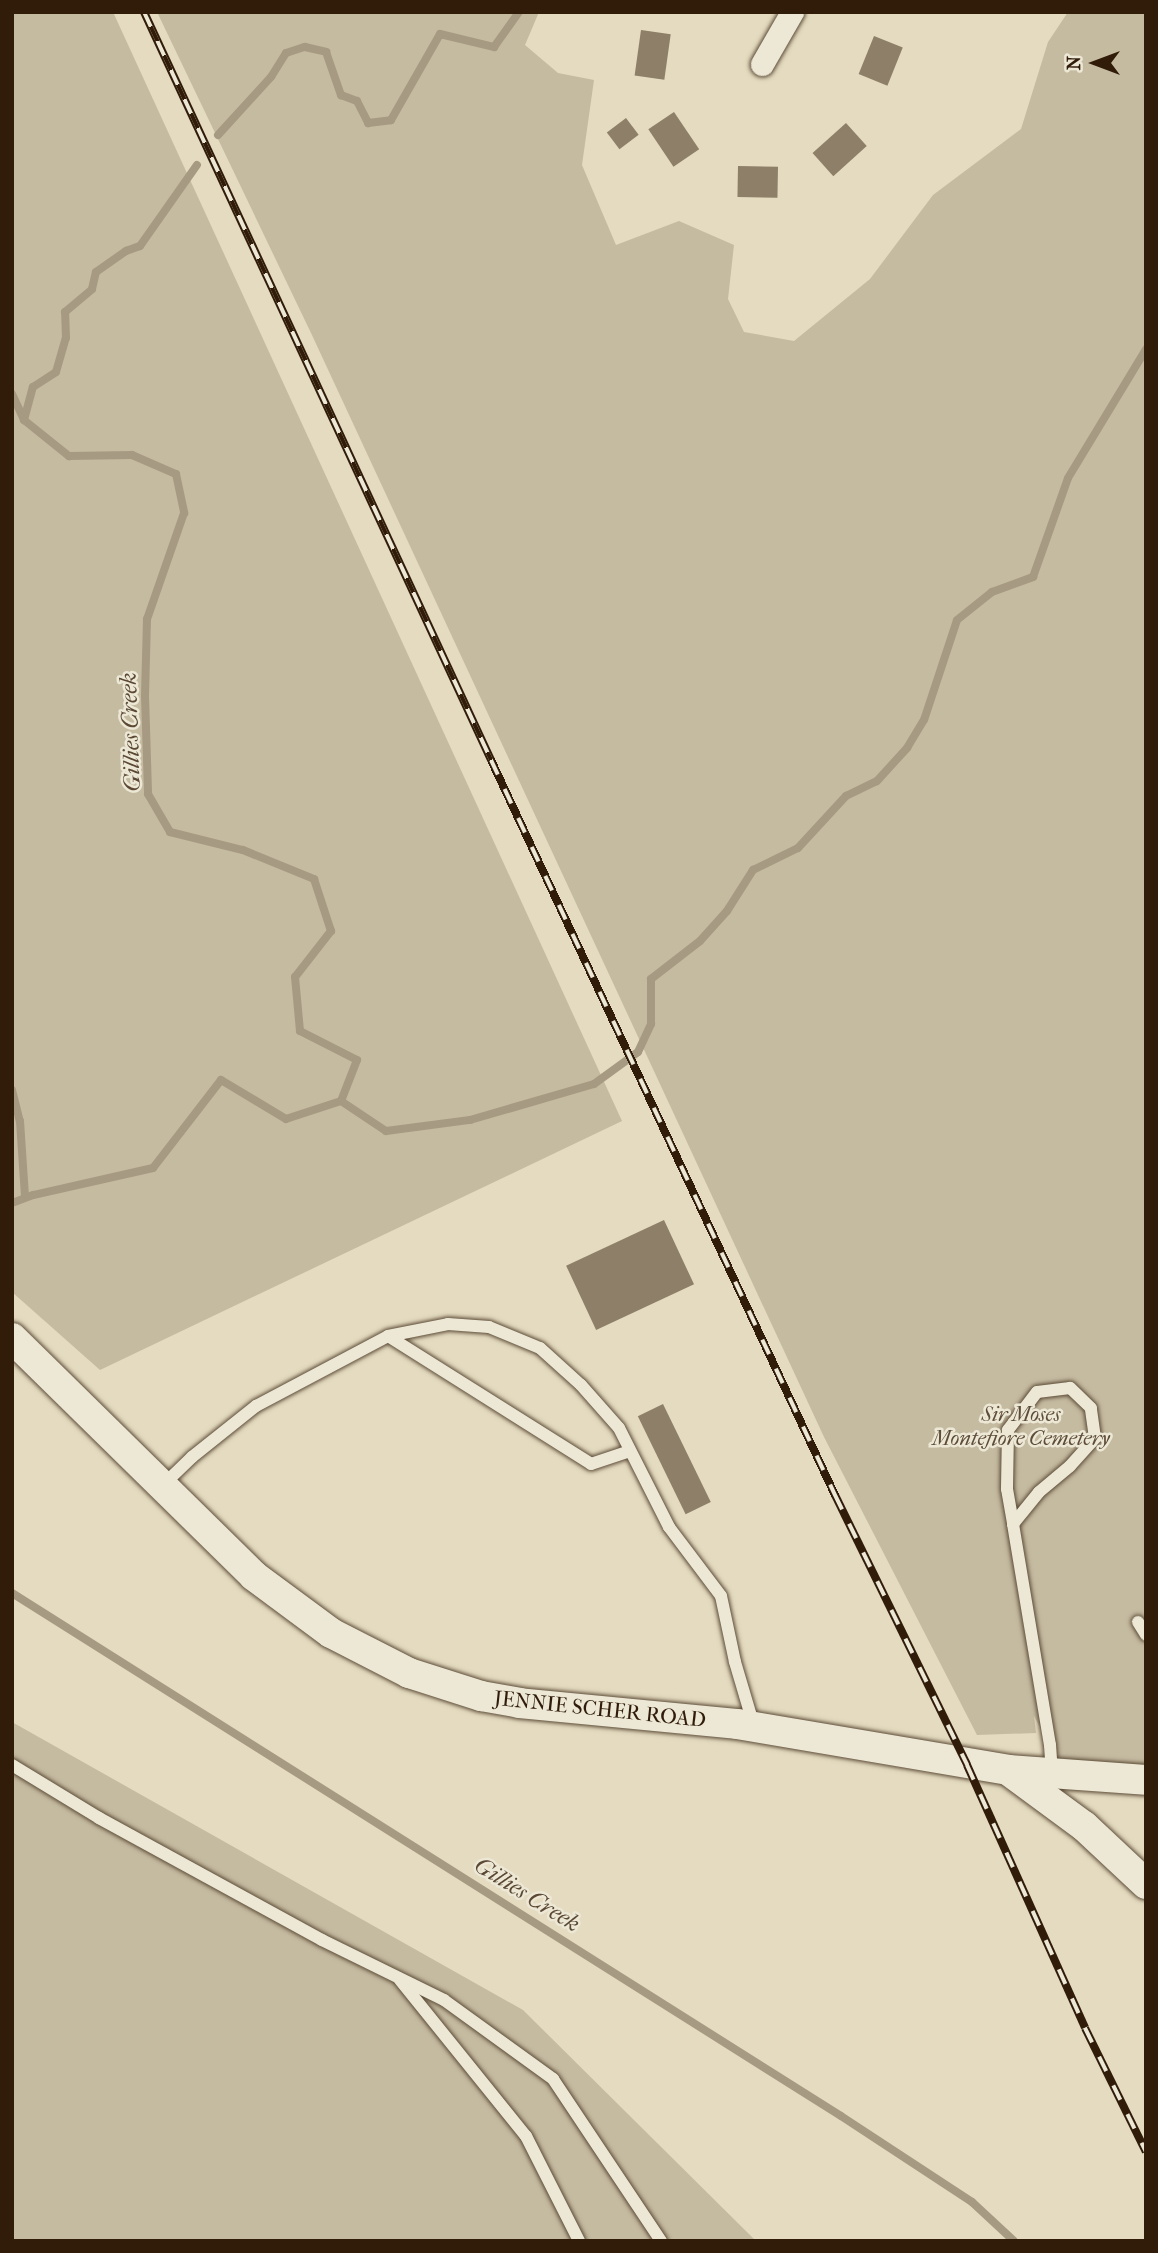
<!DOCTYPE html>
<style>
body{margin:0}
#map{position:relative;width:1158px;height:2253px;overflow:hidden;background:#e4dbc0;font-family:"IM FELL French Canon",serif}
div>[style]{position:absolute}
.green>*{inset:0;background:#c5bba1}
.stream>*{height:8px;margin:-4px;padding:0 4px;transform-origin:4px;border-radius:4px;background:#a79a82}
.building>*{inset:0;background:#8e7f68;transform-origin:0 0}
.roads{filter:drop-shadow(0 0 2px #5d4c37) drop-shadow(0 0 2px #5d4c37)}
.service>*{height:12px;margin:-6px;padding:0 6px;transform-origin:6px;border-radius:6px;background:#ede8d6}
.minor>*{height:23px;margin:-11.5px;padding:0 11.5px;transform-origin:11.5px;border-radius:11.5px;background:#ede8d6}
.tertiary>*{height:30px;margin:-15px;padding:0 15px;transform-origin:15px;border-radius:15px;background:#ede8d6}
.rail>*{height:8px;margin-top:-4px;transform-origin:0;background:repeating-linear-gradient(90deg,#ede8d6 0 16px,#301c09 0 32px);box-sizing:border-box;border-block:2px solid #301c09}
span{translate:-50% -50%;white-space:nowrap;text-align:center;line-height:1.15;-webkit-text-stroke:5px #ede8d6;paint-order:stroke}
.park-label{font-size:21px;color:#5d4c37;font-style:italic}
.street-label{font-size:21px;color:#301c09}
.water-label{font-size:23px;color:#5a4833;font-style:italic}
.frame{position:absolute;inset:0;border:14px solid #301c09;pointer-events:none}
.north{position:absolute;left:1060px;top:28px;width:70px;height:70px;-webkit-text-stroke:5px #ede8d6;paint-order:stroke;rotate:270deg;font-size:19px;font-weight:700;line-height:28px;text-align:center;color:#301c09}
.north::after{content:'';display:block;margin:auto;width:24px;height:32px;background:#301c09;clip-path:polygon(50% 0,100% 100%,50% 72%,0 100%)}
</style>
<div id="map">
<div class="green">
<div style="clip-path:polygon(12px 12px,113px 12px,622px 1121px,100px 1370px,12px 1292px)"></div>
<div style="clip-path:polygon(157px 12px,539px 12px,525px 45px,558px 73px,594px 80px,582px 165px,616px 245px,679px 221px,734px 245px,728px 299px,744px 332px,794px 341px,870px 279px,933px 195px,1021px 129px,1048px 42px,1068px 12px,1146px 12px,1146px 1771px,1060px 1764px,1034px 1716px,1036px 1733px,977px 1735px,824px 1437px,311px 333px)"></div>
<div style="clip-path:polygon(12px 1722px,523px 2010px,756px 2241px,12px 2241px)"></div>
</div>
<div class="stream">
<div style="left:218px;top:135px;width:79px;rotate:-47.6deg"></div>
<div style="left:271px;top:77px;width:28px;rotate:-58deg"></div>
<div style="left:286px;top:53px;width:20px;rotate:-18deg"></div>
<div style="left:305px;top:47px;width:22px;rotate:13deg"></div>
<div style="left:326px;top:52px;width:46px;rotate:70.8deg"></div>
<div style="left:341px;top:95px;width:17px;rotate:21deg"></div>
<div style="left:357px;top:101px;width:25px;rotate:63deg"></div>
<div style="left:368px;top:123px;width:23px;rotate:-7deg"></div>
<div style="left:391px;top:120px;width:99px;rotate:-60.3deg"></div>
<div style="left:440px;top:34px;width:56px;rotate:13.5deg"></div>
<div style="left:494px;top:47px;width:43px;rotate:-54.5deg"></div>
<div style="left:12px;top:394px;width:29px;rotate:65deg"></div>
<div style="left:24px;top:420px;width:58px;rotate:38.7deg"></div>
<div style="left:69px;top:456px;width:63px;rotate:-0.9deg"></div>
<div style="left:132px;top:455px;width:48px;rotate:23.4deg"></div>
<div style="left:176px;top:474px;width:40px;rotate:78deg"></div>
<div style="left:184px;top:513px;width:112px;rotate:109.2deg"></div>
<div style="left:147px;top:619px;width:77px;rotate:91.5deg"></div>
<div style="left:145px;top:696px;width:98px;rotate:88.2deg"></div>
<div style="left:148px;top:794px;width:44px;rotate:59.9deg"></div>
<div style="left:170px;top:832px;width:75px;rotate:13.9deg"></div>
<div style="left:243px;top:850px;width:77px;rotate:22.2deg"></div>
<div style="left:314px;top:879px;width:55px;rotate:71.9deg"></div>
<div style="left:331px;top:931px;width:58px;rotate:128deg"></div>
<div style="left:295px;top:977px;width:54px;rotate:84.7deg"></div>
<div style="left:300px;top:1031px;width:64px;rotate:27deg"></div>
<div style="left:357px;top:1060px;width:44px;rotate:111.3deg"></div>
<div style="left:341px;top:1101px;width:58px;rotate:161.9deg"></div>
<div style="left:286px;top:1119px;width:76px;rotate:-149deg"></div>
<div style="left:221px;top:1080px;width:111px;rotate:127.7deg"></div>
<div style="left:153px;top:1168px;width:123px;rotate:167.3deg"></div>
<div style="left:33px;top:1195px;width:22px;rotate:159deg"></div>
<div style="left:24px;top:420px;width:34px;rotate:-75deg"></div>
<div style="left:33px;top:387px;width:27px;rotate:-33deg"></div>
<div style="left:56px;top:372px;width:35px;rotate:-74deg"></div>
<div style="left:66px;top:338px;width:26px;rotate:-92deg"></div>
<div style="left:65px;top:312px;width:35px;rotate:-40deg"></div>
<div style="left:92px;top:289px;width:17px;rotate:-77deg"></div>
<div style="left:96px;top:272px;width:37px;rotate:-35deg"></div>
<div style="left:126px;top:251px;width:15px;rotate:-20deg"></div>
<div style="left:140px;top:246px;width:99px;rotate:-54.9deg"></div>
<div style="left:12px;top:1090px;width:32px;rotate:76deg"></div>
<div style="left:20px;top:1121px;width:76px;rotate:86.2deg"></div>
<div style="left:341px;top:1101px;width:54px;rotate:33.7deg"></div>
<div style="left:386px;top:1131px;width:85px;rotate:-7.5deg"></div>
<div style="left:470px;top:1120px;width:129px;rotate:-16.2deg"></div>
<div style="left:594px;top:1084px;width:54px;rotate:-36deg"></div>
<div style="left:638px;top:1052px;width:31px;rotate:-65deg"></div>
<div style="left:651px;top:1024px;width:45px;rotate:-90deg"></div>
<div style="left:651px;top:979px;width:62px;rotate:-37.8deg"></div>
<div style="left:700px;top:941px;width:40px;rotate:-48deg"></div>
<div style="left:727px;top:911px;width:49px;rotate:-57.6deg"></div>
<div style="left:753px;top:870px;width:50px;rotate:-26.1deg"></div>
<div style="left:798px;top:848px;width:71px;rotate:-47.3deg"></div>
<div style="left:846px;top:796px;width:34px;rotate:-26deg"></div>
<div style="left:877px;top:781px;width:45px;rotate:-47.7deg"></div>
<div style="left:907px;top:748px;width:33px;rotate:-59deg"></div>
<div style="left:924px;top:720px;width:105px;rotate:-71.7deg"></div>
<div style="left:957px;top:620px;width:45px;rotate:-38.7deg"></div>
<div style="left:992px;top:592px;width:44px;rotate:-20.1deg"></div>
<div style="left:1033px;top:577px;width:105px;rotate:-70.5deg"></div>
<div style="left:1068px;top:478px;width:151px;rotate:-58.8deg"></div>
<div style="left:12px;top:1593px;width:980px;rotate:32.25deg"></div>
<div style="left:841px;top:2116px;width:157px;rotate:33.3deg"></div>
<div style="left:972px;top:2202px;width:57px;rotate:42.9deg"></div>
</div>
<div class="building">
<div style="left:641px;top:30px;width:30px;height:46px;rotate:8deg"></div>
<div style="left:874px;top:36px;width:31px;height:41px;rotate:22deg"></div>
<div style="left:674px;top:112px;width:45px;height:31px;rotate:56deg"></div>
<div style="left:626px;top:118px;width:21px;height:24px;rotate:53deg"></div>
<div style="left:846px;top:123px;width:31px;height:45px;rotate:48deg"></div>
<div style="left:738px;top:166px;width:40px;height:31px;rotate:1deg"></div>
<div style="left:664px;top:1220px;width:71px;height:108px;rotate:65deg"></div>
<div style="left:663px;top:1404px;width:109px;height:28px;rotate:64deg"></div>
</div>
<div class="roads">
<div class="service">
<div style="left:388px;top:1336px;width:240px;rotate:32.2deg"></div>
<div style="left:591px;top:1464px;width:41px;rotate:-18.4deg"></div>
<div style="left:162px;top:1486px;width:42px;rotate:-44deg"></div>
<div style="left:192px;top:1457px;width:82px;rotate:-38.6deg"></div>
<div style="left:256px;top:1406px;width:149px;rotate:-27.9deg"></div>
<div style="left:388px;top:1336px;width:61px;rotate:-11.3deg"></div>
<div style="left:448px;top:1324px;width:41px;rotate:4.2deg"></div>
<div style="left:489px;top:1327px;width:55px;rotate:22.4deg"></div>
<div style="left:540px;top:1348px;width:55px;rotate:42.1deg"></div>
<div style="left:581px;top:1385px;width:57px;rotate:48.5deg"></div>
<div style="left:619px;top:1428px;width:111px;rotate:63.2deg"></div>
<div style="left:669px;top:1527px;width:86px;rotate:53deg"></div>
<div style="left:721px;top:1596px;width:67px;rotate:78deg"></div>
<div style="left:735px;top:1662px;width:67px;rotate:73.5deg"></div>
<div style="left:1013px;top:1524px;width:41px;rotate:-50.9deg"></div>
<div style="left:1039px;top:1492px;width:40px;rotate:-40deg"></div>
<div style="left:1070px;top:1466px;width:38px;rotate:-48deg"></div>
<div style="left:1095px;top:1438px;width:30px;rotate:-98deg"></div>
<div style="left:1091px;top:1408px;width:29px;rotate:-136deg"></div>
<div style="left:1070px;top:1388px;width:33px;rotate:173deg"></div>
<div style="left:1037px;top:1392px;width:48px;rotate:127.3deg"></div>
<div style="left:1008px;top:1430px;width:59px;rotate:91deg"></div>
<div style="left:1007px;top:1489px;width:36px;rotate:80deg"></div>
<div style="left:1013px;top:1524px;width:224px;rotate:80.5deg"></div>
<div style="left:1050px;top:1745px;width:29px;rotate:86deg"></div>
<div style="left:1138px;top:1622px;width:15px;rotate:58deg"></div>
<div style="left:12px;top:1765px;width:102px;rotate:31.3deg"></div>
<div style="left:99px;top:1818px;width:254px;rotate:28.7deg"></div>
<div style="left:322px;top:1940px;width:136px;rotate:26.2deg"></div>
<div style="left:444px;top:2000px;width:135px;rotate:35.9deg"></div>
<div style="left:553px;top:2079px;width:195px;rotate:56.3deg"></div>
<div style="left:400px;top:1980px;width:201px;rotate:51.1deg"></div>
<div style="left:526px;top:2136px;width:118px;rotate:63.2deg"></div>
</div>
<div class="minor">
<div style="left:762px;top:64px;width:60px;rotate:-60deg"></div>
</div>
<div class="tertiary">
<div style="left:12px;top:1338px;width:339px;rotate:44.5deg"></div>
<div style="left:254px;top:1576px;width:96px;rotate:36.5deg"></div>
<div style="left:331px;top:1633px;width:88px;rotate:27.1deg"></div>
<div style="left:409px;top:1673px;width:76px;rotate:17.7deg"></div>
<div style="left:481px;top:1696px;width:39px;rotate:10deg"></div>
<div style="left:519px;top:1703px;width:219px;rotate:5.5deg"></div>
<div style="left:737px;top:1724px;width:275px;rotate:9.6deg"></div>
<div style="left:1008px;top:1770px;width:138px;rotate:4.1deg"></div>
<div style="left:1009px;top:1771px;width:93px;rotate:36.3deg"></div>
<div style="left:1084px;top:1826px;width:85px;rotate:43.1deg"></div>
</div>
</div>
<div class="rail">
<div style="left:144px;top:12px;width:825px;rotate:65.11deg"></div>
<div style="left:491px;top:760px;width:812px;rotate:64.92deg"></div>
<div style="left:835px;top:1495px;width:301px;rotate:63.9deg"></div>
<div style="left:967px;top:1765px;width:288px;rotate:65.8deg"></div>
<div style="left:1085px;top:2028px;width:138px;rotate:63.8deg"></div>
</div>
<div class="park-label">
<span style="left:1021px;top:1426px">Sir Moses<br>Montefiore Cemetery</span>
</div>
<div class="street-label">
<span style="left:600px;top:1709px;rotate:6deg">JENNIE SCHER ROAD</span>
</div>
<div class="water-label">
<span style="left:131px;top:732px;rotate:-92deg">Gillies Creek</span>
<span style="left:527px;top:1895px;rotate:32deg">Gillies Creek</span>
</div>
<div class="frame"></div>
<div class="north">N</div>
</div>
